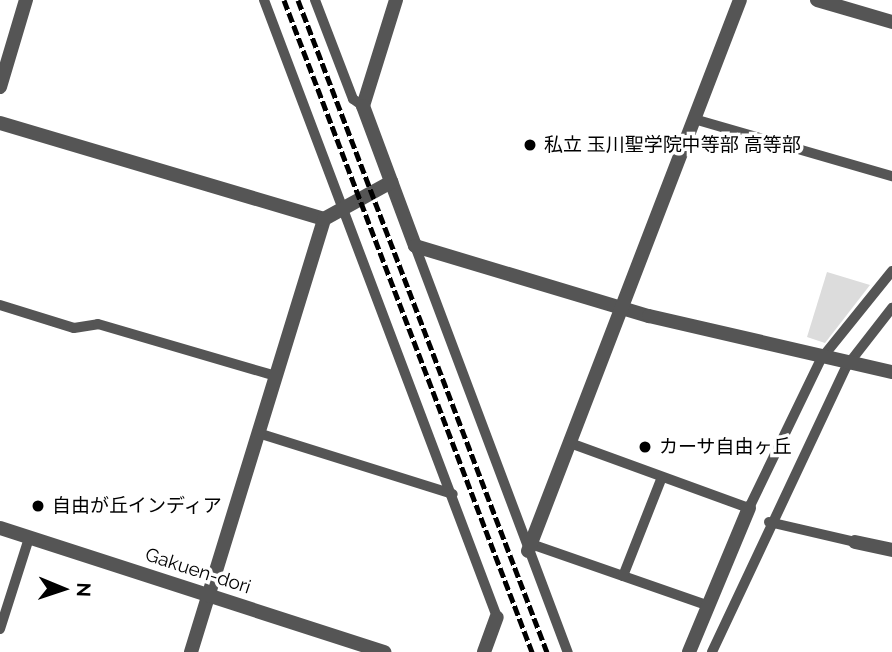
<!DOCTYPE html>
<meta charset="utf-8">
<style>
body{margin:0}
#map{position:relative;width:892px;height:652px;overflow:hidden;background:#fff;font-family:Raleway,"Noto Sans JP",sans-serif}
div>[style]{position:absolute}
.green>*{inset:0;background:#dcdcdc}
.service>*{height:10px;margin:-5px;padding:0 5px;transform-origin:5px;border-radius:5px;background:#555}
.minor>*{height:14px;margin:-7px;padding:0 7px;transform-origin:7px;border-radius:7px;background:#555}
.tertiary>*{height:14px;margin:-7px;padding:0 7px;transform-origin:7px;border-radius:7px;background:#555}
.rail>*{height:5px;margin-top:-2.5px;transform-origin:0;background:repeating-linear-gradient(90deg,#000 0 10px,transparent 0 13.5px)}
.dots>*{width:19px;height:19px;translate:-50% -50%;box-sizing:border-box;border:4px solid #fff;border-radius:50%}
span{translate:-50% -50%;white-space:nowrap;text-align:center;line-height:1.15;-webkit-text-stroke:7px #fff;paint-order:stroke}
.poi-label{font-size:19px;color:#000}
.left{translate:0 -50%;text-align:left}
.street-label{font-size:19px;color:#000}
.north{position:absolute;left:28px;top:554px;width:70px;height:70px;-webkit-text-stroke:5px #fff;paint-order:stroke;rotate:92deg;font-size:19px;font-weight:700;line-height:28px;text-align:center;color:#000}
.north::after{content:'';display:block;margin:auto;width:24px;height:32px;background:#000;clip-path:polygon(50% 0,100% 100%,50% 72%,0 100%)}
</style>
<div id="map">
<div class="green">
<div style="clip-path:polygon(827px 272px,870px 285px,825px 343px,807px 337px)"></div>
</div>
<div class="service">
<div style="left:264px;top:0;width:660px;rotate:69.31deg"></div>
<div style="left:315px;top:0;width:106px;rotate:69deg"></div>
<div style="left:353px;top:99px;width:12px;rotate:35deg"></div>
<div style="left:694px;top:119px;width:206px;rotate:16.1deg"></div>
<div style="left:415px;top:246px;width:434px;rotate:69.4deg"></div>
<div style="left:0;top:305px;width:77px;rotate:17.3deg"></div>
<div style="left:74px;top:328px;width:24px;rotate:-9deg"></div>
<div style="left:98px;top:324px;width:185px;rotate:16.3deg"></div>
<div style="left:258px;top:433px;width:204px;rotate:17.4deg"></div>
<div style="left:570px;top:443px;width:190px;rotate:20deg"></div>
<div style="left:749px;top:508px;width:165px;rotate:-64.2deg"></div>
<div style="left:821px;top:359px;width:113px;rotate:-51.1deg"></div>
<div style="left:769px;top:522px;width:88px;rotate:13.1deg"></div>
<div style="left:531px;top:544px;width:188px;rotate:19.2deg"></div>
<div style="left:623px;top:576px;width:106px;rotate:-68.5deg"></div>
<div style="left:0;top:629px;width:96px;rotate:-72.3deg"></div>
<div style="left:712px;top:652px;width:315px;rotate:-64.8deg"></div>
<div style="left:846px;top:367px;width:75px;rotate:-52.1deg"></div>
</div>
<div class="minor">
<div style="left:396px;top:0;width:111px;rotate:107.3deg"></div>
<div style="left:363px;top:106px;width:149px;rotate:69.6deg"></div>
<div style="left:415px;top:246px;width:244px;rotate:16.7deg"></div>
<div style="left:649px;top:316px;width:249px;rotate:13deg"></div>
<div style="left:817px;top:0;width:78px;rotate:16.3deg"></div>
<div style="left:0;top:123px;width:338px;rotate:16.5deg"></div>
<div style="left:855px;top:542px;width:38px;rotate:12deg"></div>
<div style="left:528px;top:551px;width:590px;rotate:-68.96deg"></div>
<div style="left:191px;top:652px;width:453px;rotate:-72.9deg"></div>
<div style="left:324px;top:219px;width:77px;rotate:-28.9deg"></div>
<div style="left:484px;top:652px;width:37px;rotate:-70deg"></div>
<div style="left:689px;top:652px;width:156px;rotate:-67.4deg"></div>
</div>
<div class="tertiary">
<div style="left:0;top:87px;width:91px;rotate:-73.4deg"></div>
<div style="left:0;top:528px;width:404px;rotate:17.9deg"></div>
</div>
<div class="rail">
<div style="left:284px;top:0;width:698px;rotate:69.17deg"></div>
<div style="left:298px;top:0;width:698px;rotate:69.1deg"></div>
</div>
<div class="dots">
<div style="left:530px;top:145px;background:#000"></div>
<div style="left:645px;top:447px;background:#000"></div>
<div style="left:38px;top:506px;background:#000"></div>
</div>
<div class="poi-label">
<span class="left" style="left:544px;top:145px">私立 玉川聖学院中等部 高等部</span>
<span class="left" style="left:659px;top:447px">カーサ自由ヶ丘</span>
<span class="left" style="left:52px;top:506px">自由が丘インディア</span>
</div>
<div class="street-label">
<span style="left:198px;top:571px;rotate:18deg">Gakuen-dori</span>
</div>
<div class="north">N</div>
</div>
